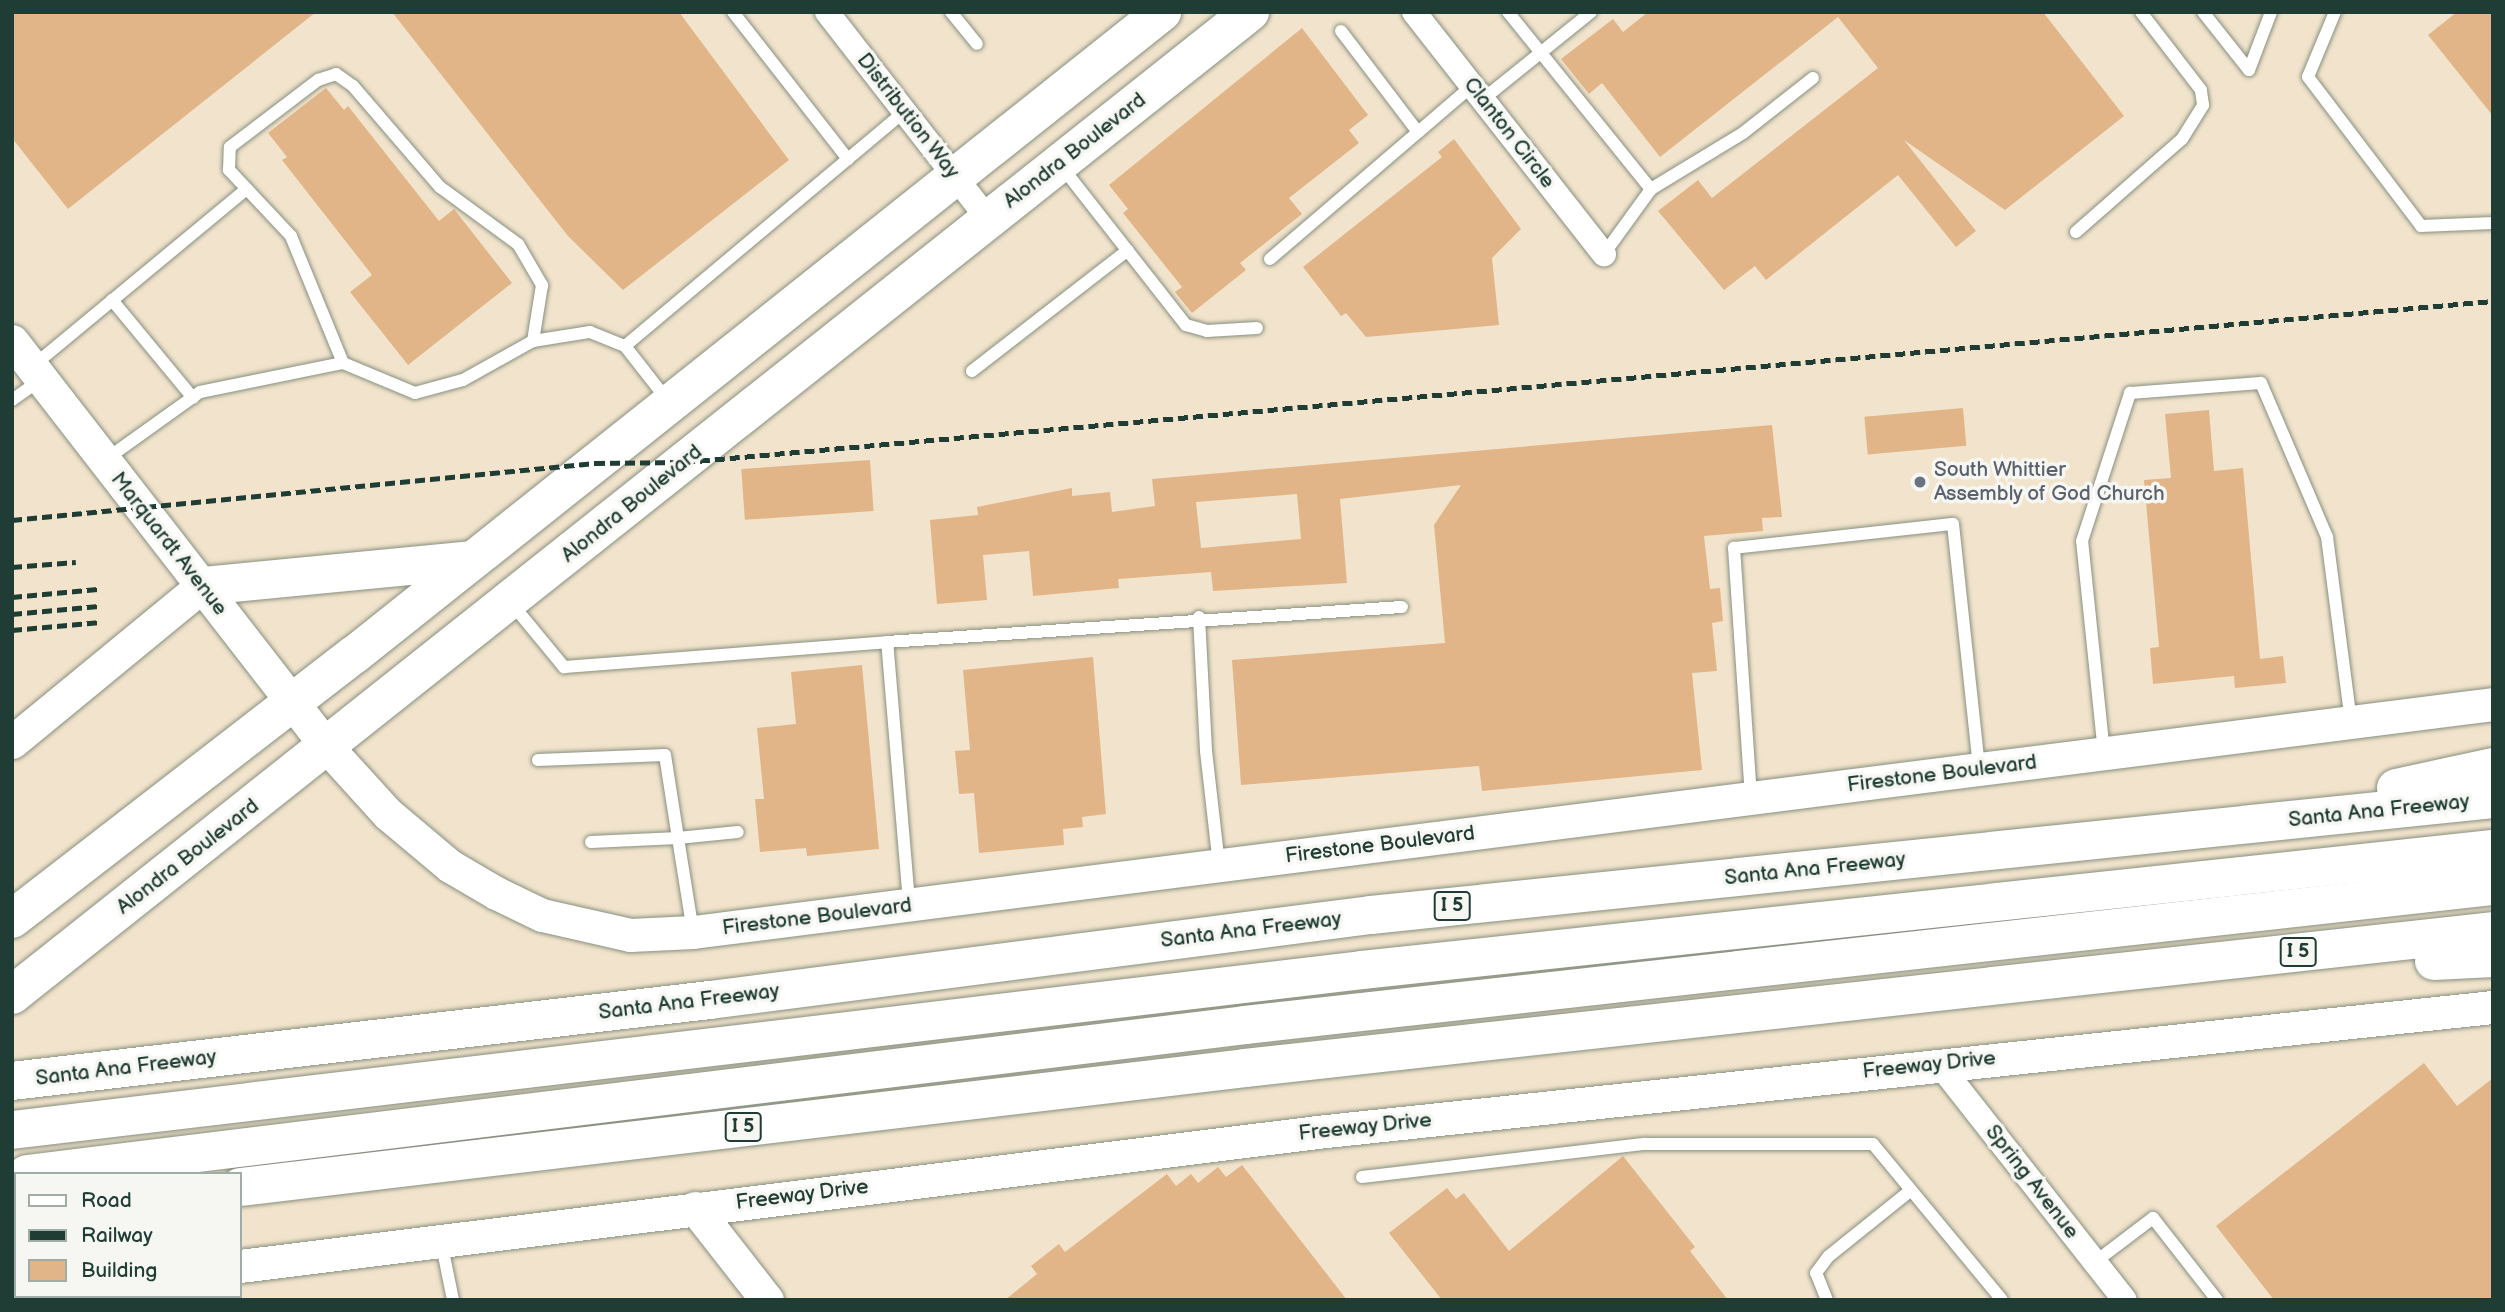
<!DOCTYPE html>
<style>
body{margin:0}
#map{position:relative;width:2505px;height:1312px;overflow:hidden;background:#f2e4cc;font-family:"Balsamiq Sans",sans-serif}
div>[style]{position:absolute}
.building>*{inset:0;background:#e1b587;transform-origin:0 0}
.roads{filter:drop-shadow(0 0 2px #889080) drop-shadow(0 0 2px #889080)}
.lane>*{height:12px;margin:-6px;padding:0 6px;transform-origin:6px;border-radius:6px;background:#fff}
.street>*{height:24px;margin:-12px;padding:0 12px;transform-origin:12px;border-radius:12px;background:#fff}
.secondary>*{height:33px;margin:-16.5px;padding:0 16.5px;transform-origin:16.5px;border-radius:16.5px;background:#fff}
.primary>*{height:38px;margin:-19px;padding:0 19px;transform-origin:19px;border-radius:19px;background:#fff}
.highway>*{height:38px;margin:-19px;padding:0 19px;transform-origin:19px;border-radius:19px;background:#fff}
.rail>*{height:5px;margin-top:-2.5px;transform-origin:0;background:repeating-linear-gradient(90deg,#1f3d34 0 10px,transparent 0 15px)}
.dots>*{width:19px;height:19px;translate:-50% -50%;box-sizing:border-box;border:4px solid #f6f6f2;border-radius:50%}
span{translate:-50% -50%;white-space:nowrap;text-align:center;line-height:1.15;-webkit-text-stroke:7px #f6f6f2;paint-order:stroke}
.shield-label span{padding:2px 5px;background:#f6f6f2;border:2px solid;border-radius:5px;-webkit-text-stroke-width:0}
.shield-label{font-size:19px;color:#1f3d34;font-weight:700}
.street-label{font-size:21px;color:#1f3d34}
.worship-label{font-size:21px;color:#5b616d}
.left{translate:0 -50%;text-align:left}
.frame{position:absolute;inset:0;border:14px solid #1f3d34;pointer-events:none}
.legend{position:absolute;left:14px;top:1172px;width:228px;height:126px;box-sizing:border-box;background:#f6f6f2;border:2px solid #a0aca6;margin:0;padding:9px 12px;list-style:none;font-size:21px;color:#1f3d34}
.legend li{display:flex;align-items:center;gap:14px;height:35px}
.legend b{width:35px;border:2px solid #a0aca6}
</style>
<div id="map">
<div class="building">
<div style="clip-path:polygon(12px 12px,316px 12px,68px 209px,12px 138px)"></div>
<div style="clip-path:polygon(392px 12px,679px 12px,789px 160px,623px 290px,568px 236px)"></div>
<div style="clip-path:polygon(1648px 12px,2043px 12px,2124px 116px,2005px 210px,1904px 140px,1976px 231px,1956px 247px,1898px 175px,1766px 280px,1755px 266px,1724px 290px,1658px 211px,1698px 180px,1712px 198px,1878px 68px,1838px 17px,1660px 157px,1602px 83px,1589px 94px,1561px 59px,1613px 19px,1623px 32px)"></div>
<div style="clip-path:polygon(2457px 12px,2493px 12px,2493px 116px,2428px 35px)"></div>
<div style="clip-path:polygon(1302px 28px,1368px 115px,1349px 130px,1359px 143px,1289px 198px,1302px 214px,1240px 263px,1246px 270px,1192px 313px,1175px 292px,1182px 287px,1123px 213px,1128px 209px,1109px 185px)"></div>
<div style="clip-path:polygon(326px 88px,344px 110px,348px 106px,439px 221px,454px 209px,512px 283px,408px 365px,350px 292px,372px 275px,282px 160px,287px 157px,268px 133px)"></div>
<div style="clip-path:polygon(1454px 139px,1521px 229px,1492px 258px,1499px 325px,1366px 337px,1346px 313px,1341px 316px,1303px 267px,1442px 157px,1438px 152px)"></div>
<div style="left:1963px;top:408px;width:38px;height:99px;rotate:85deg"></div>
<div style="clip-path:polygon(2209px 410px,2214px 471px,2243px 468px,2260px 659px,2283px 656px,2286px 683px,2235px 688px,2234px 676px,2153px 684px,2150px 648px,2159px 647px,2144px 480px,2171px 478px,2165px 414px)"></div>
<div style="clip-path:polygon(evenodd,1772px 425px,1782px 517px,1762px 518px,1763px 531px,1704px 536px,1710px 589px,1720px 588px,1723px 621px,1712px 623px,1717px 671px,1692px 673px,1702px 770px,1482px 791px,1479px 766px,1241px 785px,1232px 660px,1445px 643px,1434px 525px,1461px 485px,1340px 499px,1347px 583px,1213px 591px,1211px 572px,1118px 579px,1119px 588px,1033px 596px,1029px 551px,983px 555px,987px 600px,937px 604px,930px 520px,978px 515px,977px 507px,1072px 488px,1072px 496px,1110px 492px,1112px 512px,1155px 506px,1152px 479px,1772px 425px,1297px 494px,1301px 539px,1201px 548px,1196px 502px,1297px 494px)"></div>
<div style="left:870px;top:460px;width:51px;height:129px;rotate:86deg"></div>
<div style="clip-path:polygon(1093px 657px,1106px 814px,1082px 817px,1083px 827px,1063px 829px,1064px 845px,979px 853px,974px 793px,959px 794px,955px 751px,970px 750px,963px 670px)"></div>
<div style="clip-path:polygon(862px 665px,879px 849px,807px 856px,806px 848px,760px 852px,755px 799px,764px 799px,757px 728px,796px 724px,791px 672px)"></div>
<div style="clip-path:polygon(2424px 1063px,2457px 1106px,2493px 1078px,2493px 1300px,2274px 1300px,2216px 1226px)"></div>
<div style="clip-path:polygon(1623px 1156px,1695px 1247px,1690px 1251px,1728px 1300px,1442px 1300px,1389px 1233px,1447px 1188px,1456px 1199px,1464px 1193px,1509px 1251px)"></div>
<div style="clip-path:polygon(1242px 1165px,1347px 1300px,1005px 1300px,1037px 1274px,1031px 1266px,1059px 1244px,1065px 1252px,1167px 1174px,1176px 1186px,1191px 1174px,1198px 1183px,1218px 1167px,1226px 1177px)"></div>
</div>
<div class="roads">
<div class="lane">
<div style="left:733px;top:12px;width:187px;rotate:52deg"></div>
<div style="left:951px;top:12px;width:41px;rotate:50.9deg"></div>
<div style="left:1508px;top:12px;width:228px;rotate:51.1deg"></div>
<div style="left:2203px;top:12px;width:74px;rotate:51.6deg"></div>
<div style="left:2249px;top:70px;width:62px;rotate:-69.2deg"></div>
<div style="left:2335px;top:12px;width:70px;rotate:112.6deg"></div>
<div style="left:2308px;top:77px;width:187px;rotate:52.8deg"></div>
<div style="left:2421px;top:226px;width:72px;rotate:-2.4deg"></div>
<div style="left:1341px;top:31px;width:127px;rotate:52.7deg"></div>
<div style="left:1482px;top:100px;width:140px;rotate:-38.9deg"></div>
<div style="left:1062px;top:167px;width:201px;rotate:51.9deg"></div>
<div style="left:1186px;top:325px;width:22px;rotate:16deg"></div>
<div style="left:1207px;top:331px;width:50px;rotate:-3.4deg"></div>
<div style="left:2076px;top:232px;width:141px;rotate:-41.3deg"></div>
<div style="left:2182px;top:139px;width:40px;rotate:-58deg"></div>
<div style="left:2203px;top:105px;width:15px;rotate:-98deg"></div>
<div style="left:2201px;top:90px;width:98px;rotate:-127.6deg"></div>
<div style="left:1604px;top:254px;width:80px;rotate:-54.1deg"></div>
<div style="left:1651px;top:189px;width:108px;rotate:-31.3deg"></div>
<div style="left:1743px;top:133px;width:89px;rotate:-38.2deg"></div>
<div style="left:1270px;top:259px;width:266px;rotate:-40.6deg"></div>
<div style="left:112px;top:300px;width:127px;rotate:50.4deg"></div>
<div style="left:625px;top:346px;width:366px;rotate:-40deg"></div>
<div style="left:343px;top:363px;width:137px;rotate:-112.3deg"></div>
<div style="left:291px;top:236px;width:91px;rotate:-133.2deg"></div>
<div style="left:229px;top:170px;width:23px;rotate:-88deg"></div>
<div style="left:230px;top:147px;width:111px;rotate:-37.3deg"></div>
<div style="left:318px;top:80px;width:19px;rotate:-18deg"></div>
<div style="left:336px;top:74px;width:21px;rotate:35deg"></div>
<div style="left:353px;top:86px;width:133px;rotate:49.3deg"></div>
<div style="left:440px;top:187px;width:97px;rotate:36.2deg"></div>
<div style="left:518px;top:244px;width:48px;rotate:59.7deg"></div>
<div style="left:542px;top:285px;width:57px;rotate:99.1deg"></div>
<div style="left:34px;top:365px;width:276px;rotate:-39.6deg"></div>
<div style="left:972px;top:371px;width:197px;rotate:-37.8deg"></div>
<div style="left:12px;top:400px;width:35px;rotate:-35deg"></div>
<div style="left:105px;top:460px;width:117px;rotate:-35.6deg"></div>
<div style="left:200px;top:392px;width:146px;rotate:-11.5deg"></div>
<div style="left:343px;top:363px;width:78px;rotate:22.6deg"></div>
<div style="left:415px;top:393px;width:50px;rotate:-15.2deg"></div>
<div style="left:463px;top:380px;width:80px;rotate:-29.1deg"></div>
<div style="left:533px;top:341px;width:58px;rotate:-9deg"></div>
<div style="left:590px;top:332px;width:38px;rotate:22deg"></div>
<div style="left:625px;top:346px;width:70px;rotate:52deg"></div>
<div style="left:512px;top:604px;width:82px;rotate:50.5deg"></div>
<div style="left:564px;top:667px;width:324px;rotate:-4.4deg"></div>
<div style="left:1199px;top:617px;width:134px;rotate:87deg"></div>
<div style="left:1206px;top:751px;width:115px;rotate:83.5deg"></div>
<div style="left:2104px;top:753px;width:213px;rotate:-95.9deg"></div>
<div style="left:2082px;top:541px;width:156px;rotate:-72deg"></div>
<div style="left:2130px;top:393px;width:131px;rotate:-4.4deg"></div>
<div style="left:2261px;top:383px;width:168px;rotate:66.8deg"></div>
<div style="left:2327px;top:537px;width:186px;rotate:82.6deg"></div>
<div style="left:538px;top:760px;width:127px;rotate:-2.3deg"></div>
<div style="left:665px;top:755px;width:84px;rotate:81.1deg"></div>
<div style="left:678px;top:838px;width:60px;rotate:-5.7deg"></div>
<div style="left:1751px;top:797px;width:250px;rotate:-93.9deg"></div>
<div style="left:1734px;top:548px;width:220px;rotate:-6.3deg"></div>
<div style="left:1953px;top:524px;width:246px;rotate:83.9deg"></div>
<div style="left:591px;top:842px;width:87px;rotate:-2.6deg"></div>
<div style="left:678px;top:838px;width:95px;rotate:80.9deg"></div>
<div style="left:909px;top:902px;width:261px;rotate:-94.8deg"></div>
<div style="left:887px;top:642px;width:516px;rotate:-3.89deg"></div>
<div style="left:1362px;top:1177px;width:285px;rotate:-6.7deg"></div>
<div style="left:1645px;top:1144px;width:228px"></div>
<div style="left:1873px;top:1144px;width:202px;rotate:50.4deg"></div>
<div style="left:441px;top:1241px;width:60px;rotate:78.5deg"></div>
<div style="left:2095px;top:1262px;width:73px;rotate:-37.2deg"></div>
<div style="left:2153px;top:1218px;width:104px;rotate:52deg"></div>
<div style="left:1827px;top:1300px;width:29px;rotate:-112deg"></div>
<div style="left:1816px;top:1273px;width:21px;rotate:-53deg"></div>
<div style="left:1829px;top:1256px;width:105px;rotate:-38.8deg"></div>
</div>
<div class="street">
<div style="left:827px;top:12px;width:264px;rotate:52.1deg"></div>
<div style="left:1414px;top:12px;width:308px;rotate:51.9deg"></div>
<div style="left:1939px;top:1064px;width:300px;rotate:51.8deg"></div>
</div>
<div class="secondary">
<div style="left:12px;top:341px;width:514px;rotate:52.19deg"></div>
<div style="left:327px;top:747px;width:91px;rotate:47.7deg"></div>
<div style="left:388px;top:814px;width:81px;rotate:40deg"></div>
<div style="left:450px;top:866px;width:53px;rotate:30.4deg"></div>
<div style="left:496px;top:893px;width:51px;rotate:25.6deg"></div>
<div style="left:542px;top:915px;width:90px;rotate:12.8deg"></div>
<div style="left:630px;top:935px;width:63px;rotate:-2.7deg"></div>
<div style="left:693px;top:932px;width:1814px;rotate:-7.22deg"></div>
<div style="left:12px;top:742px;width:246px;rotate:-39.4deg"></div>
<div style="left:695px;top:1208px;width:117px;rotate:52deg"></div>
<div style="left:240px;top:1266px;width:1085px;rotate:-7.09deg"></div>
<div style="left:1317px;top:1132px;width:1183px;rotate:-6.07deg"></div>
<div style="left:12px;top:1294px;width:4px"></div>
</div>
<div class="primary">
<div style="left:202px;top:586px;width:272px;rotate:-5.5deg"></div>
<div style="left:12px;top:919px;width:432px;rotate:-37.7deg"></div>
<div style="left:354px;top:655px;width:1033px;rotate:-38.51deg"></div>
<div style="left:12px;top:995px;width:1581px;rotate:-38.45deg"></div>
</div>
<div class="highway">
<div style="left:2396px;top:788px;width:99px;rotate:-12.2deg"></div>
<div style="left:2434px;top:961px;width:59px;rotate:-2.9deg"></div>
<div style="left:12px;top:1081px;width:703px;rotate:-6.62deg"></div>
<div style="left:710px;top:1000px;width:666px;rotate:-7.33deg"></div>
<div style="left:1371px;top:915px;width:1128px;rotate:-5.9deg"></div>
<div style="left:12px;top:1130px;width:1359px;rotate:-6.76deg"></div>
<div style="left:1362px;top:970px;width:1137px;rotate:-6.11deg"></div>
<div style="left:27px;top:1174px;width:1227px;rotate:-6.97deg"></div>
<div style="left:1245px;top:1025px;width:1256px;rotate:-6.36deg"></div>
<div style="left:240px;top:1187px;width:1012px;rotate:-6.75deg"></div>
<div style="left:1245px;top:1068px;width:1255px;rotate:-6.26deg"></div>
<div style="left:12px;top:1214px;width:4px;rotate:-14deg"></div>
</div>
</div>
<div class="rail">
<div style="left:12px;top:520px;width:586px;rotate:-5.58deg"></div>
<div style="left:595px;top:463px;width:90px;rotate:-0.6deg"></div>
<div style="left:685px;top:462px;width:1815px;rotate:-5.09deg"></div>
<div style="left:12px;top:567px;width:64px;rotate:-4.5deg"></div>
<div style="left:12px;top:597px;width:86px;rotate:-5.3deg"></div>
<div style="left:12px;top:614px;width:87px;rotate:-5.3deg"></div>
<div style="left:12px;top:630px;width:89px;rotate:-5.1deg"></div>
</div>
<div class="dots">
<div style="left:1920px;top:482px;background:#6b7280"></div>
</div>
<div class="shield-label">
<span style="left:1452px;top:906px">I 5</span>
<span style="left:2298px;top:952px">I 5</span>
<span style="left:743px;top:1127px">I 5</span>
</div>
<div class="street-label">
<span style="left:908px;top:116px;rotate:52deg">Distribution Way</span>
<span style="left:1509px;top:133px;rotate:52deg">Clanton Circle</span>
<span style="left:1075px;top:151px;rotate:-38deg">Alondra Boulevard</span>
<span style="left:632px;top:504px;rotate:-39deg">Alondra Boulevard</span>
<span style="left:169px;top:544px;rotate:52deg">Marquardt Avenue</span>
<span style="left:1942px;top:774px;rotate:-7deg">Firestone Boulevard</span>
<span style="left:2379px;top:811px;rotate:-6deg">Santa Ana Freeway</span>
<span style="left:1380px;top:845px;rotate:-7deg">Firestone Boulevard</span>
<span style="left:188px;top:857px;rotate:-38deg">Alondra Boulevard</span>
<span style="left:1815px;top:869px;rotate:-6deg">Santa Ana Freeway</span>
<span style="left:817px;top:917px;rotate:-7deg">Firestone Boulevard</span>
<span style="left:1251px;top:930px;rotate:-7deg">Santa Ana Freeway</span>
<span style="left:689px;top:1002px;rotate:-7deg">Santa Ana Freeway</span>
<span style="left:1929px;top:1065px;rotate:-6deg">Freeway Drive</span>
<span style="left:126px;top:1068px;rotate:-7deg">Santa Ana Freeway</span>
<span style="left:1365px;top:1127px;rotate:-6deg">Freeway Drive</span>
<span style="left:2032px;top:1182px;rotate:52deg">Spring Avenue</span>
<span style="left:802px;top:1195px;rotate:-7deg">Freeway Drive</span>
</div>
<div class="worship-label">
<span class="left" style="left:1934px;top:482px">South Whittier<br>Assembly of God Church</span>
</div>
<div class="frame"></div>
<ul class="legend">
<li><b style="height:9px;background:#fff"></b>Road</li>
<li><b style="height:9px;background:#1f3d34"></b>Railway</li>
<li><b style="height:19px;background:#e1b587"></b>Building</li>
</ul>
</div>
